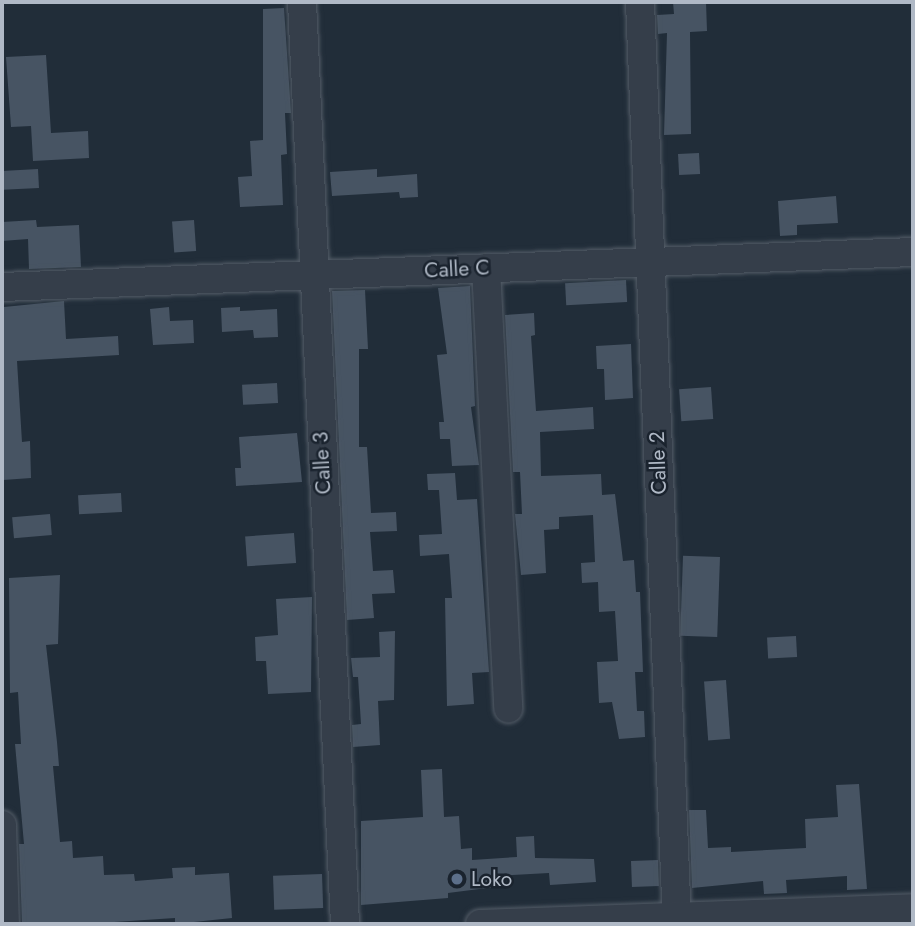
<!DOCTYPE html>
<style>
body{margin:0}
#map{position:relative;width:915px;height:926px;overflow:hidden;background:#212d39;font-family:Jost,sans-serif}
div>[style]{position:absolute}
.building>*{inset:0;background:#475463;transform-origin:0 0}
.roads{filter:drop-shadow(0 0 2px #535c67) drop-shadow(0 0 2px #535c67)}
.minor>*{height:28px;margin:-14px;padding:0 14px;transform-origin:14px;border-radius:14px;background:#353e4a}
.dots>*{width:19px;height:19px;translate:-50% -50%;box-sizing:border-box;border:4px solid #1a232e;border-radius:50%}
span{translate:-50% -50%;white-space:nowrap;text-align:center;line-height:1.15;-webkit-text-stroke:5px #1a232e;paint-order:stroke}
.street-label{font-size:21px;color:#b0b9c6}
.poi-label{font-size:21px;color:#b0b9c6}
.left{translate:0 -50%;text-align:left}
.frame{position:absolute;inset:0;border:4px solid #b0b9c6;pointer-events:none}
</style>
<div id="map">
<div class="building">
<div style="clip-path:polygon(673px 2px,706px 2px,707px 31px,690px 32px,691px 134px,664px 135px,667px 33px,658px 34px,657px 15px,674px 14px)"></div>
<div style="clip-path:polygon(284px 8px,291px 113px,285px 113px,287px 154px,281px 155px,283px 205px,240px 207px,238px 177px,252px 176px,250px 141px,263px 140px,263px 9px)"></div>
<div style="clip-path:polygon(46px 55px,51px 133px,88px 131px,89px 158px,33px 161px,31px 126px,11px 127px,6px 57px)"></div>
<div style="left:699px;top:153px;width:21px;height:21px;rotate:87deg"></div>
<div style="left:38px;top:169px;width:19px;height:36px;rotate:87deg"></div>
<div style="clip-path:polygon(377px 169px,377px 177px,417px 174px,418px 197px,400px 198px,399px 192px,332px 196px,330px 172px)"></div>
<div style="clip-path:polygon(836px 196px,838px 223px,797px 225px,797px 235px,780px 236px,778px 201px)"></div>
<div style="clip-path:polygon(36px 220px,37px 227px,79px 225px,81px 267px,29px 269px,28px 239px,2px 241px,2px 222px)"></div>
<div style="left:194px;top:220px;width:31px;height:22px;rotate:86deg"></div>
<div style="left:626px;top:280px;width:22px;height:61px;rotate:87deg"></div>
<div style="clip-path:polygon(470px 286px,475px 406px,471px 407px,479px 465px,452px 466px,450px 439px,440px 439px,439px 422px,444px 422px,437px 355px,447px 354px,438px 288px)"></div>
<div style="clip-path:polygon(365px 290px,368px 349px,359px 349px,359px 447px,367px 447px,371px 513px,396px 512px,397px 531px,370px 532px,373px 571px,393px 570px,395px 593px,372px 594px,374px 618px,347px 620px,332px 291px)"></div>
<div style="clip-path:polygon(64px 301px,66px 339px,118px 336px,119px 355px,17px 361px,22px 442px,30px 441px,31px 478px,3px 480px,4px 307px)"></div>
<div style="clip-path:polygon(169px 307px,170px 321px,193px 320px,194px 343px,153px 345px,150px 309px)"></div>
<div style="clip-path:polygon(240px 307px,240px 311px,277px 309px,278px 337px,254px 338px,253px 330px,222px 332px,221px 308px)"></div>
<div style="clip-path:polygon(534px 313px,535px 335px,531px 336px,536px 411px,593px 407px,594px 429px,540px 432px,541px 476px,601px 474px,602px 495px,615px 494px,623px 561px,634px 560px,636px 592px,640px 592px,643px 672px,635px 672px,637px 711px,644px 711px,645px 737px,619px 739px,612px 702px,599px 703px,597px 662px,618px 661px,615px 611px,599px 612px,598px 582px,582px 583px,581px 563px,595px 562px,593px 515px,559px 517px,559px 529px,544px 530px,546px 573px,521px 575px,515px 514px,522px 514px,520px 472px,513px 472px,505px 315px)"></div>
<div style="clip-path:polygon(631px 344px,633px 398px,605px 400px,604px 369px,597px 369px,596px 346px)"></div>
<div style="left:277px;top:383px;width:20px;height:35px;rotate:87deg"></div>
<div style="left:711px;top:387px;width:32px;height:32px;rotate:86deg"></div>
<div style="clip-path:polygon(297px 433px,302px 482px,236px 486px,235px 468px,241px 468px,239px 437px)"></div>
<div style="clip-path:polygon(455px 473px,457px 500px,477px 499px,489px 672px,472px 673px,474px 704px,447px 706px,445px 598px,452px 598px,449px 554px,420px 556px,419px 535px,442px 534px,439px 490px,428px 490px,427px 474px)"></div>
<div style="left:121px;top:493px;width:19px;height:43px;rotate:87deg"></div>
<div style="left:50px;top:514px;width:21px;height:38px;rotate:85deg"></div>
<div style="left:294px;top:533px;width:30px;height:49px;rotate:86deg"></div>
<div style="left:720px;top:557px;width:80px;height:37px;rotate:92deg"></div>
<div style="clip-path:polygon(60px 575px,58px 644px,46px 645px,57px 742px,59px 766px,53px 766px,60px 842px,72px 841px,73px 858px,103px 856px,104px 875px,134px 874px,135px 881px,173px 878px,172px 868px,195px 867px,195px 875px,229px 873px,232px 918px,175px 924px,175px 918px,84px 924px,22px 922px,19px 844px,24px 844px,15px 744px,21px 744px,18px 692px,10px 693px,9px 578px)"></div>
<div style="clip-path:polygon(312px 597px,311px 692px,268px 694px,266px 661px,256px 661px,255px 637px,278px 635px,276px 599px)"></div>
<div style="clip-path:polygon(395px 631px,394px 700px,378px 701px,380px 745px,353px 747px,352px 725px,361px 724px,358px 677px,353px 677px,351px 658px,380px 657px,379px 632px)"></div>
<div style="left:796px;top:636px;width:21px;height:29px;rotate:87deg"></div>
<div style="left:726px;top:680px;width:59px;height:22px;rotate:86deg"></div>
<div style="clip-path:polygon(442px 769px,444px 817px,459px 816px,461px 849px,472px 848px,472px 860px,517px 857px,516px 837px,534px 836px,535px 858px,594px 859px,596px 882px,550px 885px,549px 873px,494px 876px,495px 887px,448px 893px,448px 898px,361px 905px,361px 821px,423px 817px,421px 770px)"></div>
<div style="clip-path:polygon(859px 784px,867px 889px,847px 890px,847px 876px,786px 880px,787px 893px,764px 894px,763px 881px,692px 888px,689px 810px,706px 810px,708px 848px,731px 847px,731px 852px,806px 848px,805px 819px,838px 817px,836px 785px)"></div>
<div style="left:658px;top:860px;width:26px;height:27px;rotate:88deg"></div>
<div style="left:322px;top:874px;width:34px;height:49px;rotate:88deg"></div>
</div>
<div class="roads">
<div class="minor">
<div style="left:302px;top:2px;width:923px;rotate:87.33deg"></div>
<div style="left:640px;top:2px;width:923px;rotate:87.7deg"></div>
<div style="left:486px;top:268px;width:441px;rotate:87.1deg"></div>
<div style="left:2px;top:287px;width:912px;rotate:-2.2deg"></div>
<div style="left:2px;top:825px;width:99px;rotate:88.3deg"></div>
<div style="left:480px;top:924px;width:433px;rotate:-2.1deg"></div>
</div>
</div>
<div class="dots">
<div style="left:457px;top:879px;background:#5c6f8a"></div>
</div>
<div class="street-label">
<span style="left:457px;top:269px;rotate:-3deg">Calle C</span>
<span style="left:322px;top:463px;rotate:-93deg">Calle 3</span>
<span style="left:658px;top:463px;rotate:-92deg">Calle 2</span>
</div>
<div class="poi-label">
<span class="left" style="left:471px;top:879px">Loko</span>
</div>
<div class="frame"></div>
</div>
